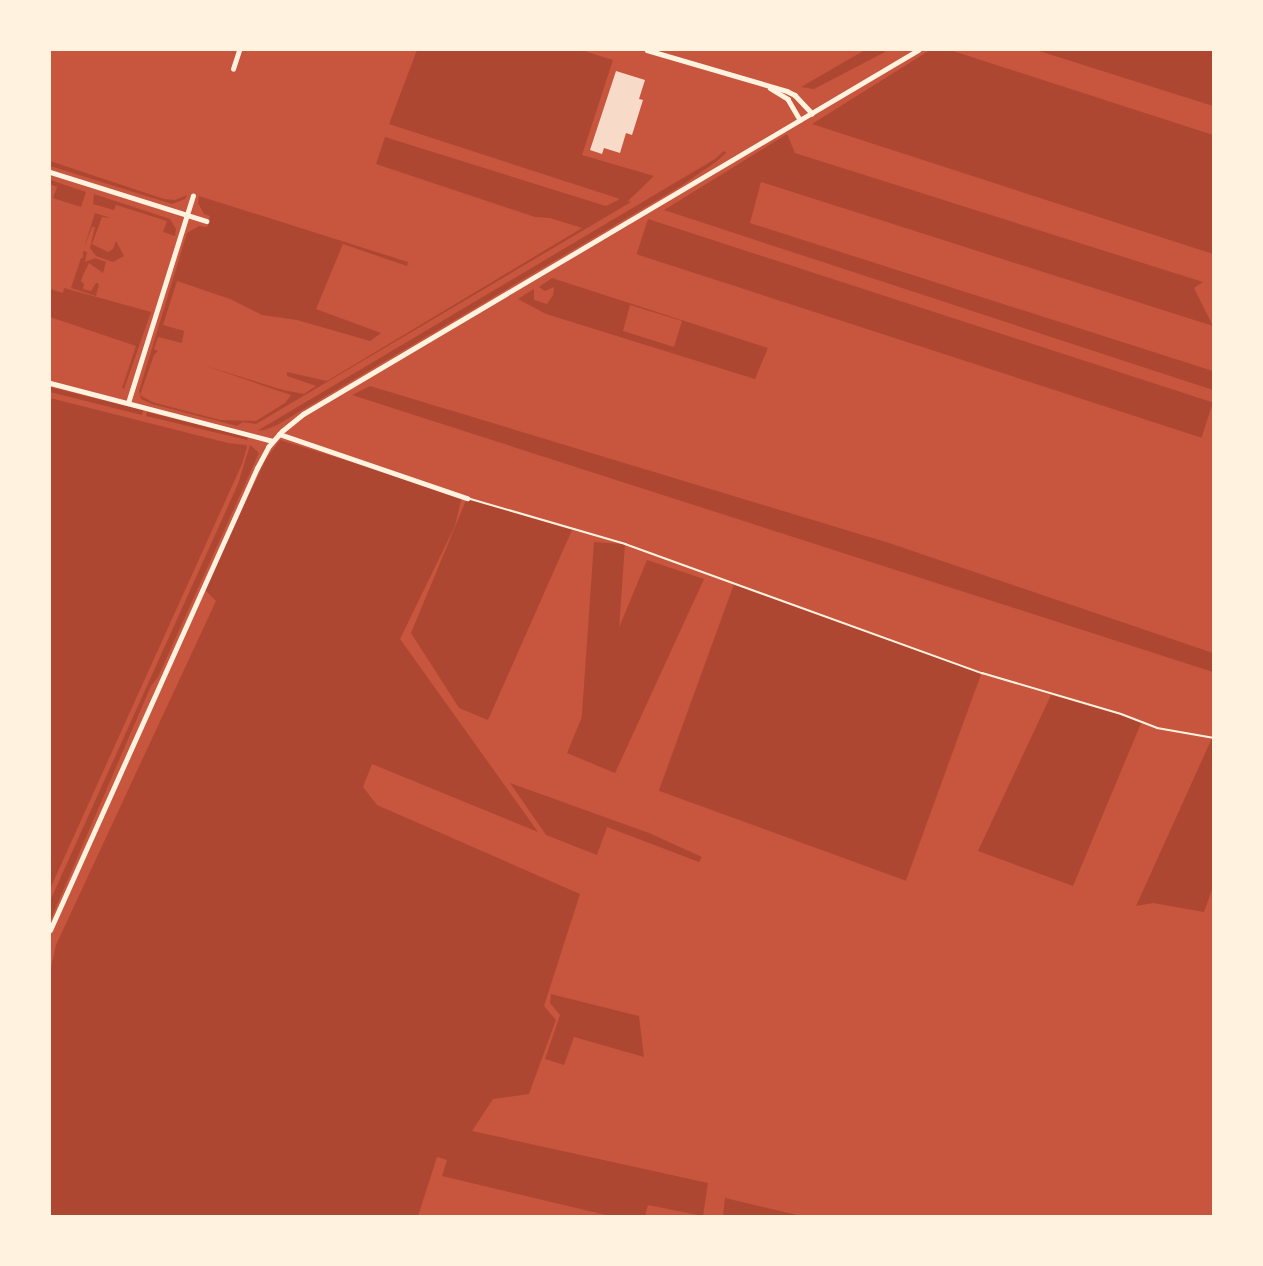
<!DOCTYPE html>
<style>
body{margin:0}
#map{position:relative;width:1263px;height:1266px;overflow:hidden;background:#c8553d;font-family:Jost,sans-serif}
div>[style]{position:absolute}
.green>*{inset:0;background:#ae4732;transform-origin:0 0}
.building>*{inset:0;background:#f7dbc8}
.service>*{height:2px;margin:-1px;padding:0 1px;transform-origin:1px;border-radius:1px;background:#fff3e0}
.minor>*{height:4.5px;margin:-2.25px;padding:0 2.25px;transform-origin:2.25px;border-radius:2.25px;background:#fff3e0}
.tertiary>*{height:5px;margin:-2.5px;padding:0 2.5px;transform-origin:2.5px;border-radius:2.5px;background:#fff3e0}
span{translate:-50% -50%;white-space:nowrap;text-align:center;line-height:1.15;-webkit-text-stroke:4.5px #fff3e0;paint-order:stroke}
.frame{position:absolute;inset:0;border:51px solid #fff3e0;pointer-events:none}
</style>
<div id="map">
<div class="green">
<div style="clip-path:polygon(417px 50px,581px 50px,613px 60px,582px 155px,654px 176px,628px 201px,631px 202px,256px 424px,243px 422px,237px 426px,152px 404px,141px 399px,139px 391px,187px 233px,199px 226px,207px 227px,210px 216px,204px 214px,198px 203px,199px 196px,408px 262px,407px 266px,343px 244px,316px 309px,381px 333px,370px 341px,297px 320px,262px 315px,230px 299px,177px 281px,163px 325px,184px 331px,182px 343px,158px 337px,154px 349px,158px 351px,154px 355px,140px 395px,152px 402px,220px 420px,256px 421px,285px 403px,291px 395px,203px 365px,283px 390px,304px 394px,316px 386px,287px 376px,287px 372px,327px 381px,582px 228px,550px 218px,535px 217px,376px 164px,385px 137px,606px 206px,620px 199px,389px 124px)"></div>
<div style="clip-path:polygon(865px 50px,884px 50px,885px 52px,814px 89px,801px 87px)"></div>
<div style="clip-path:polygon(930px 50px,950px 50px,1213px 135px,1213px 254px,812px 124px)"></div>
<div style="clip-path:polygon(1036px 50px,1213px 50px,1213px 106px)"></div>
<div style="clip-path:polygon(787px 134px,795px 153px,1203px 282px,1194px 288px,1213px 326px,761px 182px,750px 223px,1213px 371px,1213px 390px,664px 210px)"></div>
<div style="clip-path:polygon(724px 151px,726px 153px,716px 162px,681px 186px,277px 425px,265px 430px,257px 431px,715px 159px)"></div>
<div style="clip-path:polygon(50px 161px,164px 199px,175px 200px,187px 195px,185px 199px,172px 204px,50px 166px)"></div>
<div style="clip-path:polygon(50px 180px,86px 192px,81px 207px,53px 198px,57px 187px,50px 184px)"></div>
<div style="clip-path:polygon(94px 194px,170px 219px,176px 229px,175px 236px,163px 232px,167px 221px,116px 205px,114px 210px,93px 204px)"></div>
<div style="clip-path:polygon(95px 213px,111px 218px,102px 217px,92px 244px,108px 252px,113px 249px,116px 241px,124px 256px,113px 262px,96px 256px,90px 248px,95px 227px,92px 227px,84px 248px)"></div>
<div style="left:648px;top:219px;width:594px;height:37px;rotate:18deg"></div>
<div style="clip-path:polygon(83px 251px,87px 252px,85px 262px,95px 258px,106px 262px,103px 273px,89px 263px,83px 275px,81px 281px,84px 284px,83px 289px,91px 291px,96px 283px,99px 284px,96px 296px,71px 288px,81px 258px,83px 258px)"></div>
<div style="clip-path:polygon(evenodd,552px 278px,768px 348px,755px 379px,546px 314px,518px 299px,534px 289px,534px 300px,547px 304px,553px 295px,554px 287px,545px 291px,539px 287px,552px 278px,630px 305px,682px 321px,674px 347px,623px 331px,630px 305px)"></div>
<div style="clip-path:polygon(64px 288px,151px 312px,124px 389px,122px 388px,136px 346px,50px 317px,50px 289px,63px 293px)"></div>
<div style="clip-path:polygon(370px 386px,889px 543px,1213px 653px,1213px 672px,352px 395px)"></div>
<div style="left:50px;top:387px;width:96px;height:5px;rotate:14deg"></div>
<div style="clip-path:polygon(50px 398px,228px 443px,246px 445px,247px 447px,242px 464px,50px 889px)"></div>
<div style="clip-path:polygon(147px 412px,248px 437px,247px 440px,146px 416px)"></div>
<div style="clip-path:polygon(280px 440px,462px 496px,455px 526px,400px 639px,538px 832px,372px 764px,363px 787px,377px 805px,580px 894px,544px 1006px,556px 1020px,529px 1094px,493px 1099px,472px 1131px,708px 1183px,703px 1216px,648px 1205px,645px 1216px,610px 1216px,442px 1176px,447px 1160px,437px 1157px,418px 1216px,50px 1216px,50px 972px,56px 945px,216px 601px,204px 589px,266px 459px)"></div>
<div style="clip-path:polygon(250px 445px,259px 453px,158px 677px,151px 686px,50px 921px,50px 901px,238px 484px)"></div>
<div style="clip-path:polygon(467px 498px,572px 530px,488px 720px,459px 708px,411px 633px)"></div>
<div style="left:594px;top:542px;width:31px;height:206px;rotate:4deg"></div>
<div style="clip-path:polygon(647px 560px,704px 579px,615px 773px,567px 753px)"></div>
<div style="left:734px;top:584px;width:263px;height:220px;rotate:20deg"></div>
<div style="clip-path:polygon(1051px 695px,1142px 721px,1073px 886px,978px 851px)"></div>
<div style="clip-path:polygon(1212px 738px,1213px 887px,1204px 912px,1153px 903px,1136px 906px)"></div>
<div style="clip-path:polygon(510px 783px,649px 833px,702px 857px,699px 862px,607px 827px,597px 855px,546px 835px)"></div>
<div style="clip-path:polygon(551px 994px,639px 1016px,644px 1057px,574px 1037px,564px 1065px,545px 1059px,560px 1015px,550px 1003px)"></div>
<div style="clip-path:polygon(725px 1198px,801px 1216px,723px 1216px)"></div>
</div>
<div class="building">
<div style="clip-path:polygon(616px 71px,645px 80px,639px 99px,643px 100px,632px 135px,626px 133px,620px 153px,604px 148px,602px 154px,590px 150px)"></div>
</div>
<div class="service">
<div style="left:467px;top:498px;width:165px;rotate:16.2deg"></div>
<div style="left:625px;top:544px;width:380px;rotate:19.9deg"></div>
<div style="left:982px;top:673px;width:145px;rotate:16.4deg"></div>
<div style="left:1121px;top:714px;width:39px;rotate:21deg"></div>
<div style="left:1157px;top:728px;width:58px;rotate:10deg"></div>
</div>
<div class="minor">
<div style="left:647px;top:50px;width:146px;rotate:16.3deg"></div>
<div style="left:787px;top:91px;width:9px;rotate:27deg"></div>
<div style="left:795px;top:95px;width:25px;rotate:47deg"></div>
<div style="left:233px;top:69px;width:20px;rotate:-72deg"></div>
<div style="left:770px;top:88px;width:21px;rotate:31deg"></div>
<div style="left:788px;top:99px;width:24px;rotate:60deg"></div>
<div style="left:50px;top:172px;width:164px;rotate:17.4deg"></div>
<div style="left:128px;top:403px;width:217px;rotate:-72.6deg"></div>
<div style="left:279px;top:434px;width:199px;rotate:18.8deg"></div>
</div>
<div class="tertiary">
<div style="left:50px;top:383px;width:229px;rotate:14.6deg"></div>
<div style="left:50px;top:930px;width:506px;rotate:-65.87deg"></div>
<div style="left:257px;top:468px;width:24px;rotate:-62deg"></div>
<div style="left:268px;top:447px;width:21px;rotate:-49deg"></div>
<div style="left:282px;top:431px;width:27px;rotate:-39deg"></div>
<div style="left:303px;top:414px;width:715px;rotate:-30.62deg"></div>
</div>
<div class="frame"></div>
</div>
